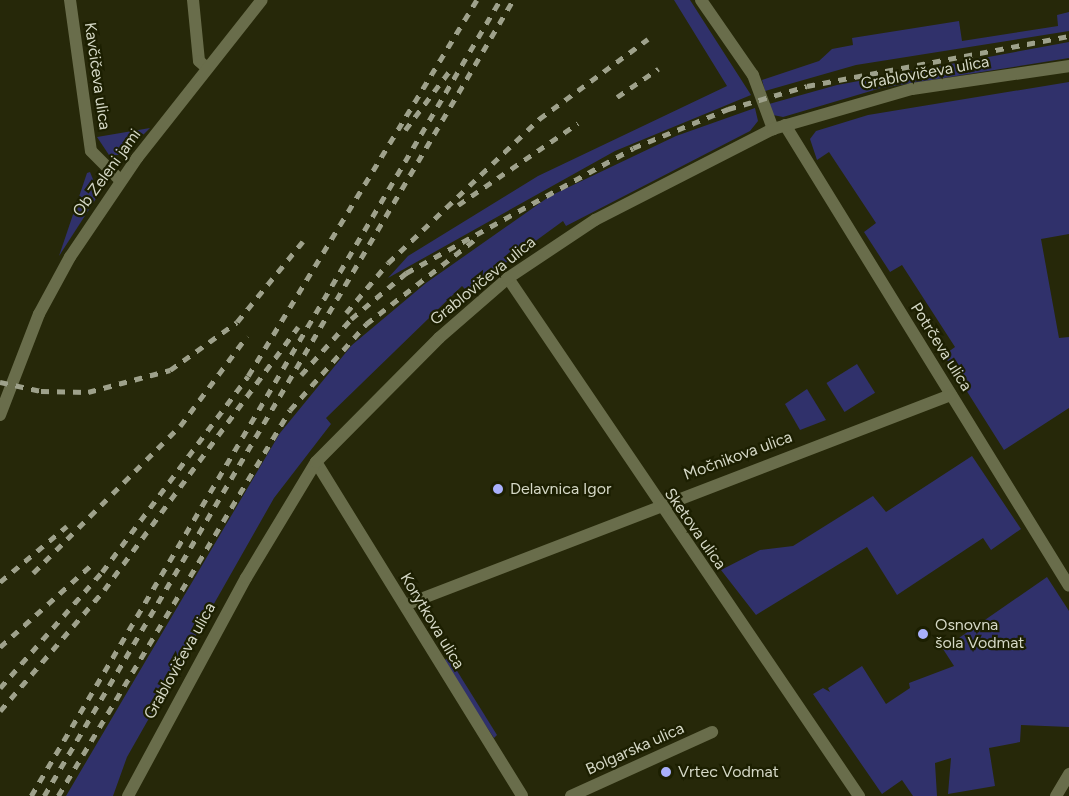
<!DOCTYPE html>
<meta charset="utf-8">
<style>
body{margin:0}
#map{position:relative;width:1069px;height:796px;overflow:hidden;background:#262809;font-family:Figtree,sans-serif}
div>[style]{position:absolute}
.green>*{inset:0;background:#30316b;transform-origin:0 0}
.minor>*{height:12px;margin:-6px;padding:0 6px;transform-origin:6px;border-radius:6px;background:#696d4b}
.tertiary>*{height:12px;margin:-6px;padding:0 6px;transform-origin:6px;border-radius:6px;background:#696d4b}
.rail>*{height:4.5px;margin-top:-2.25px;transform-origin:0;background:repeating-linear-gradient(90deg,#9ea18b 0 8px,transparent 0 16px)}
.dots>*{width:16px;height:16px;translate:-50% -50%;box-sizing:border-box;border:3px solid #1c1f01;border-radius:50%}
span{translate:-50% -50%;white-space:nowrap;text-align:center;line-height:1.15;-webkit-text-stroke:4.5px #1c1f01;paint-order:stroke}
.street-label{font-size:16px;color:#d5d8c6}
.poi-label{font-size:16px;color:#d5d8c6}
.left{translate:0 -50%;text-align:left}
</style>
<div id="map">
<div class="green">
<div style="clip-path:polygon(674px 0,690px 0,751px 95px,615px 151px,388px 278px,408px 256px,538px 176px,727px 86px)"></div>
<div style="clip-path:polygon(1069px 12px,1069px 31px,856px 65px,765px 91px,762px 80px,819px 61px,832px 49px,853px 45px,852px 38px,959px 21px,962px 41px,1058px 26px,1057px 15px)"></div>
<div style="clip-path:polygon(1069px 42px,1069px 58px,881px 88px,783px 117px,773px 115px,769px 104px,837px 85px)"></div>
<div style="clip-path:polygon(1069px 82px,1069px 234px,1041px 239px,1059px 338px,1069px 337px,1069px 408px,1004px 450px,944px 355px,955px 347px,902px 265px,890px 272px,864px 232px,876px 223px,829px 152px,817px 160px,810px 139px,816px 131px,868px 115px)"></div>
<div style="clip-path:polygon(755px 108px,758px 121px,750px 131px,566px 226px,563px 221px,467px 291px,462px 286px,326px 418px,331px 424px,274px 498px,127px 757px,113px 796px,66px 796px,280px 433px,352px 345px,426px 283px,550px 196px,676px 136px)"></div>
<div style="clip-path:polygon(150px 128px,123px 155px,109px 155px,97px 137px)"></div>
<div style="clip-path:polygon(90px 172px,99px 194px,59px 256px,87px 173px)"></div>
<div style="left:857px;top:364px;width:34px;height:36px;rotate:58deg"></div>
<div style="clip-path:polygon(807px 389px,826px 420px,800px 430px,785px 404px)"></div>
<div style="clip-path:polygon(972px 456px,1021px 529px,991px 550px,983px 538px,897px 595px,867px 547px,756px 615px,721px 570px,760px 550px,793px 546px,873px 496px,886px 512px)"></div>
<div style="clip-path:polygon(1047px 577px,1069px 611px,1069px 727px,1021px 725px,1020px 742px,989px 748px,995px 786px,948px 794px,951px 758px,935px 763px,937px 796px,913px 796px,902px 780px,882px 794px,813px 694px,823px 688px,830px 692px,828px 688px,862px 666px,886px 704px,910px 688px,909px 683px,954px 666px,943px 649px)"></div>
<div style="clip-path:polygon(449px 658px,497px 735px,494px 738px,442px 661px)"></div>
</div>
<div class="minor">
<div style="left:70px;top:0;width:152px;rotate:82.1deg"></div>
<div style="left:91px;top:151px;width:41px;rotate:45deg"></div>
<div style="left:193px;top:0;width:61px;rotate:84.4deg"></div>
<div style="left:199px;top:61px;width:11px;rotate:41deg"></div>
<div style="left:785px;top:125px;width:541px;rotate:58.36deg"></div>
<div style="left:508px;top:278px;width:626px;rotate:55.88deg"></div>
<div style="left:316px;top:462px;width:392px;rotate:58.3deg"></div>
<div style="left:405px;top:605px;width:585px;rotate:-21.04deg"></div>
<div style="left:571px;top:796px;width:155px;rotate:-24.4deg"></div>
</div>
<div class="tertiary">
<div style="left:701px;top:0;width:91px;rotate:55.3deg"></div>
<div style="left:753px;top:75px;width:58px;rotate:69.7deg"></div>
<div style="left:0;top:415px;width:108px;rotate:-68.9deg"></div>
<div style="left:39px;top:314px;width:65px;rotate:-61.5deg"></div>
<div style="left:70px;top:257px;width:120px;rotate:-55.9deg"></div>
<div style="left:137px;top:158px;width:201px;rotate:-51.7deg"></div>
<div style="left:128px;top:796px;width:248px;rotate:-61.6deg"></div>
<div style="left:246px;top:578px;width:135px;rotate:-58.9deg"></div>
<div style="left:316px;top:462px;width:175px;rotate:-45.2deg"></div>
<div style="left:439px;top:338px;width:91px;rotate:-41deg"></div>
<div style="left:508px;top:278px;width:105px;rotate:-33.7deg"></div>
<div style="left:595px;top:220px;width:200px;rotate:-27.1deg"></div>
<div style="left:773px;top:129px;width:145px;rotate:-16.1deg"></div>
<div style="left:912px;top:89px;width:159px;rotate:-8.3deg"></div>
<div style="left:1056px;top:796px;width:26px;rotate:-59deg"></div>
</div>
<div class="rail">
<div style="left:617px;top:97px;width:50px;rotate:-34.3deg"></div>
<div style="left:405px;top:130px;width:75px;rotate:-53.1deg"></div>
<div style="left:458px;top:205px;width:145px;rotate:-34.3deg"></div>
<div style="left:346px;top:313px;width:65px;rotate:-50deg"></div>
<div style="left:388px;top:263px;width:209px;rotate:-43.6deg"></div>
<div style="left:539px;top:119px;width:135px;rotate:-36.3deg"></div>
<div style="left:301px;top:375px;width:75px;rotate:-48.2deg"></div>
<div style="left:351px;top:319px;width:72px;rotate:-39.9deg"></div>
<div style="left:406px;top:273px;width:259px;rotate:-28.8deg"></div>
<div style="left:633px;top:148px;width:103px;rotate:-22.3deg"></div>
<div style="left:728px;top:109px;width:82px;rotate:-16.2deg"></div>
<div style="left:807px;top:86px;width:267px;rotate:-10.8deg"></div>
<div style="left:0;top:382px;width:42px;rotate:12.4deg"></div>
<div style="left:41px;top:391px;width:47px;rotate:1.2deg"></div>
<div style="left:88px;top:392px;width:85px;rotate:-15deg"></div>
<div style="left:170px;top:370px;width:82px;rotate:-35.6deg"></div>
<div style="left:237px;top:322px;width:104px;rotate:-50.8deg"></div>
<div style="left:33px;top:573px;width:208px;rotate:-45deg"></div>
<div style="left:180px;top:426px;width:112px;rotate:-53.3deg"></div>
<div style="left:0;top:582px;width:87px;rotate:-39.9deg"></div>
<div style="left:0;top:647px;width:122px;rotate:-42deg"></div>
<div style="left:0;top:688px;width:154px;rotate:-48.7deg"></div>
<div style="left:102px;top:572px;width:244px;rotate:-53.3deg"></div>
<div style="left:248px;top:376px;width:440px;rotate:-58.7deg"></div>
<div style="left:0;top:711px;width:160px;rotate:-49.3deg"></div>
<div style="left:104px;top:590px;width:327px;rotate:-53.6deg"></div>
<div style="left:31px;top:796px;width:924px;rotate:-59.49deg"></div>
<div style="left:44px;top:796px;width:924px;rotate:-59.49deg"></div>
<div style="left:58px;top:796px;width:450px;rotate:-59deg"></div>
<div style="left:290px;top:410px;width:115px;rotate:-48.5deg"></div>
<div style="left:366px;top:324px;width:140px;rotate:-37.8deg"></div>
</div>
<div class="dots">
<div style="left:498px;top:489px;background:#a9b0fc"></div>
<div style="left:923px;top:634px;background:#a9b0fc"></div>
<div style="left:666px;top:772px;background:#a9b0fc"></div>
</div>
<div class="street-label">
<span style="left:925px;top:73px;rotate:-10deg">Grablovičeva ulica</span>
<span style="left:97px;top:76px;rotate:82deg">Kavčičeva ulica</span>
<span style="left:107px;top:173px;rotate:-54deg">Ob Zeleni jami</span>
<span style="left:483px;top:281px;rotate:-39deg">Grablovičeva ulica</span>
<span style="left:941px;top:347px;rotate:58deg">Potrčeva ulica</span>
<span style="left:738px;top:456px;rotate:-20deg">Močnikova ulica</span>
<span style="left:695px;top:529px;rotate:55deg">Sketova ulica</span>
<span style="left:432px;top:621px;rotate:59deg">Korytkova ulica</span>
<span style="left:180px;top:661px;rotate:-61deg">Grablovičeva ulica</span>
<span style="left:635px;top:749px;rotate:-24deg">Bolgarska ulica</span>
</div>
<div class="poi-label">
<span class="left" style="left:510px;top:489px">Delavnica Igor</span>
<span class="left" style="left:935px;top:634px">Osnovna<br>šola Vodmat</span>
<span class="left" style="left:678px;top:772px">Vrtec Vodmat</span>
</div>
</div>
